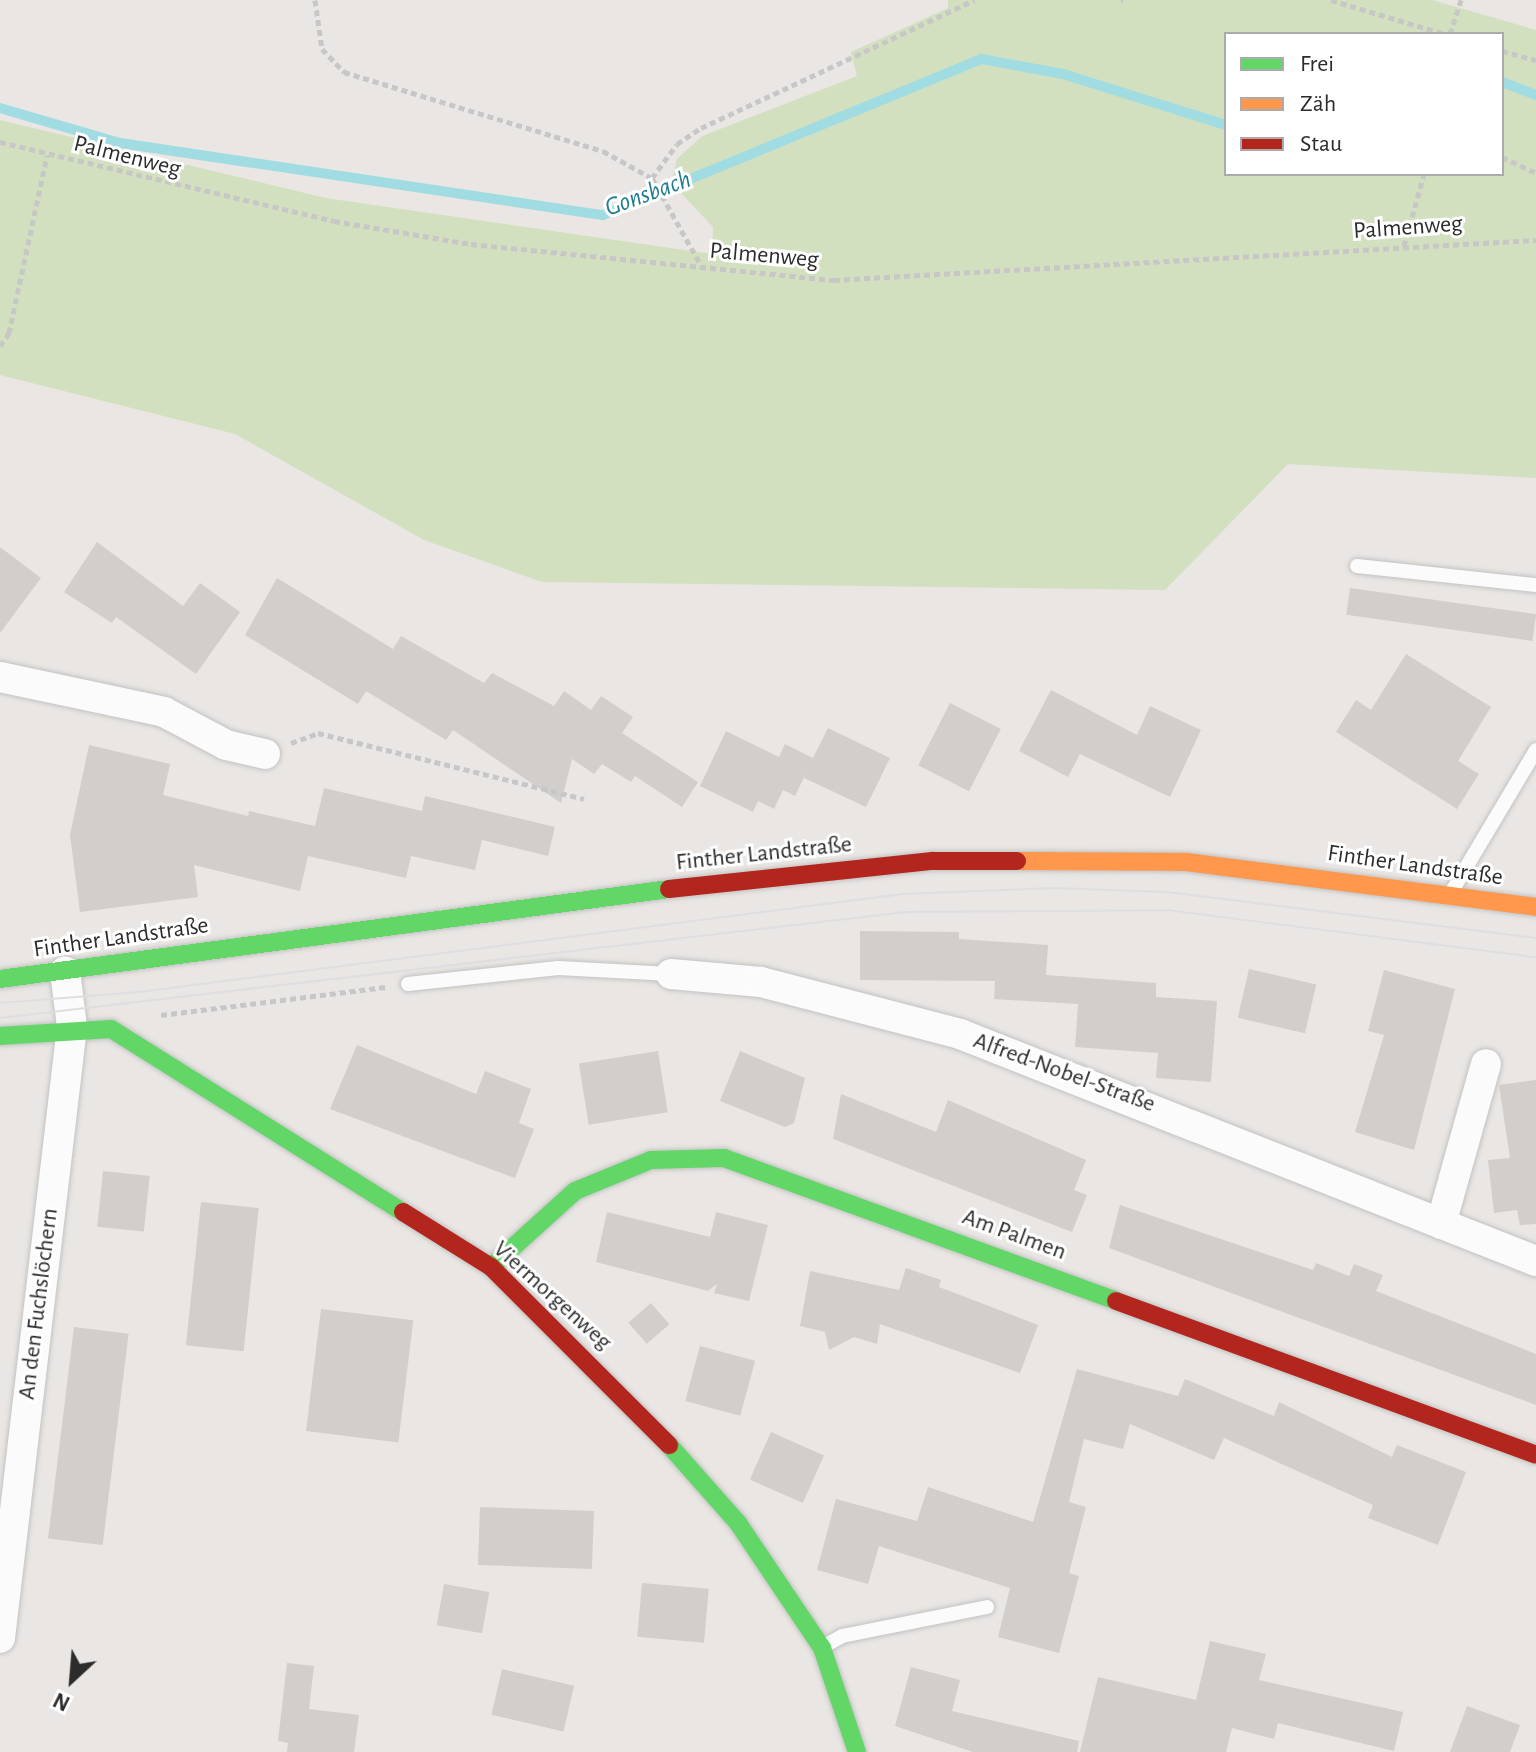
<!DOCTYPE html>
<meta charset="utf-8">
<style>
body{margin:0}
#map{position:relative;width:1536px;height:1752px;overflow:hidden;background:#e9e6e3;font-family:"Alegreya Sans",sans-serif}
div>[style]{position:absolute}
.green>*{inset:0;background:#d2e0c0}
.stream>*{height:10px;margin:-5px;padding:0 5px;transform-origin:5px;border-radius:5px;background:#a0dce2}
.building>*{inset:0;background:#d1cecc;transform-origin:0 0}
.path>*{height:5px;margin-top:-2.5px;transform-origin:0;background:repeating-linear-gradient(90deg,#c7c7c6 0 6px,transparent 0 10px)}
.roads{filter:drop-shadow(0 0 2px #c3c3c3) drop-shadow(0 0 2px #c3c3c3)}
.lane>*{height:14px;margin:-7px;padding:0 7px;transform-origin:7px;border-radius:7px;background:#fcfbfb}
.street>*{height:30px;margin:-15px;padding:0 15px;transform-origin:15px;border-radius:15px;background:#fcfbfb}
.fast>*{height:18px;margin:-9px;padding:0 9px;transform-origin:9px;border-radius:9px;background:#63d668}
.slow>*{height:18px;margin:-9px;padding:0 9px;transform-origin:9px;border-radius:9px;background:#ff974d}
.jam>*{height:18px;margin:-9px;padding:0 9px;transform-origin:9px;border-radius:9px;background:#b3261e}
.tram>*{height:2px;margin:-1px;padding:0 1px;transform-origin:1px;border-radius:1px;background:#dedee0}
span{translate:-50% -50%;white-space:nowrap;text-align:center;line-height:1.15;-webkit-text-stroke:6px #fff;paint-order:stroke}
.street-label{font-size:24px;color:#2c2c2c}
.water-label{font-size:26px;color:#1e7b8e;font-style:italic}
.legend{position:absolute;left:1224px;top:32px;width:280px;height:144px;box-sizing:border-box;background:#fff;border:2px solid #ababab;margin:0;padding:10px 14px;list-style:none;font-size:24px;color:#2c2c2c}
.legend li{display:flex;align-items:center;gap:16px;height:40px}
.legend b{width:40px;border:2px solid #ababab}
.north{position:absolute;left:32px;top:1640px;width:80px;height:80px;-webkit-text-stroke:6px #fff;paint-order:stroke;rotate:206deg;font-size:22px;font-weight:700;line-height:32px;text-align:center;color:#2c2c2c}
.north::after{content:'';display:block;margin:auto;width:28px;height:36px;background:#2c2c2c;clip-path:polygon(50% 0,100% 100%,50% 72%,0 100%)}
</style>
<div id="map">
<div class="green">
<div style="clip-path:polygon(evenodd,948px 0,1432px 0,1536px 30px,1536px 478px,1288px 464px,1165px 590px,542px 582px,424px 540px,235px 434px,0 375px,0 120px,326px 198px,712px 254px,713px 227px,679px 191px,673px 176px,677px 159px,702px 136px,857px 76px,851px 52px,948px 8px,948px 0,1502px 34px,1502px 174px,1226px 174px,1226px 34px,1502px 34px)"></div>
</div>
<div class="stream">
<div style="left:1502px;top:82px;width:36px;rotate:21deg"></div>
<div style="left:0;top:108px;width:125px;rotate:16.3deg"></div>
<div style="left:120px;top:143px;width:488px;rotate:8.5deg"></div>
<div style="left:603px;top:215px;width:409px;rotate:-22.4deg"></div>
<div style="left:981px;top:59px;width:83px;rotate:10.4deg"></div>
<div style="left:1063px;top:74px;width:171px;rotate:17.4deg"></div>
</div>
<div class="building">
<div style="clip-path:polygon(97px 542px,183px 606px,200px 583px,240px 612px,196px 674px,116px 617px,112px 623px,64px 592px)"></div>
<div style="clip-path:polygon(0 547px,41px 578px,0 633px)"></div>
<div style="clip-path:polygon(277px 578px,393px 649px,401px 636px,484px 683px,492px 673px,554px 706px,564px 691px,591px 710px,601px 696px,633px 717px,622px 733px,698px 782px,682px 807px,635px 776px,631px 782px,602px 764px,594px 774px,572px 759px,561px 803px,453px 730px,446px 740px,366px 691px,358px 704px,245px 635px)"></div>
<div style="left:1350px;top:588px;width:188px;height:27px;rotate:8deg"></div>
<div style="clip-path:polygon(1406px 654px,1491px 707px,1458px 761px,1479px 774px,1457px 809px,1336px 732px,1356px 700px,1371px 710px)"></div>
<div style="clip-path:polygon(1051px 690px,1137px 735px,1150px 706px,1201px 730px,1170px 797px,1080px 754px,1068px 777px,1019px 751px)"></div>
<div style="left:950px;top:703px;width:57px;height:70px;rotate:27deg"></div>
<div style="clip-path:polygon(828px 728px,890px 758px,866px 807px,804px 778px,809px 767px,795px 796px,783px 790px,774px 809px,758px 801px,753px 812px,700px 786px,726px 731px,779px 757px,785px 744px,813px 758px)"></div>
<div style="clip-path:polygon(89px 745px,170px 764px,163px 795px,248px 816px,249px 811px,315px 826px,324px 788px,422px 811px,425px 796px,555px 827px,548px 856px,482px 840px,475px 870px,411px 856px,406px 878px,308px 856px,300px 891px,194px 865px,198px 897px,80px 912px,70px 835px)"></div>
<div style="clip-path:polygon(860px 931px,959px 932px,959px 939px,1048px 945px,1046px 975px,1156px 983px,1156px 997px,1217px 1001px,1211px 1082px,1156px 1078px,1158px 1053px,1075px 1047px,1078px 1004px,994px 999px,995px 981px,860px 980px)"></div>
<div style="left:1249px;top:969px;width:69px;height:50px;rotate:13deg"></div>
<div style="clip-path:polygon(1384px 970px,1455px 989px,1414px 1150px,1355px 1132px,1384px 1035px,1368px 1031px)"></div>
<div style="clip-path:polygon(357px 1045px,476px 1094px,485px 1071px,531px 1089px,519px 1123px,534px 1129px,515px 1178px,330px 1109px)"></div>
<div style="left:658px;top:1051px;width:62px;height:80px;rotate:81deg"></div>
<div style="clip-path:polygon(740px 1051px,805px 1078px,794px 1123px,785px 1127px,720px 1101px)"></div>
<div style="clip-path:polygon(1536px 1080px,1536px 1224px,1520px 1225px,1517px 1210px,1494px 1213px,1488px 1160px,1510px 1158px,1499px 1085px)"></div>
<div style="clip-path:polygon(841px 1094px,936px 1132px,948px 1100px,1086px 1160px,1074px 1190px,1087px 1195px,1072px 1232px,833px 1139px)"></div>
<div style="left:103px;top:1171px;width:47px;height:56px;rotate:6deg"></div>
<div style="left:201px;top:1202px;width:58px;height:144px;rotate:6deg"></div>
<div style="clip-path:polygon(1120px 1205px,1313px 1270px,1316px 1263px,1349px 1276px,1354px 1264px,1383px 1275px,1376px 1291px,1536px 1354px,1536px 1405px,1109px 1248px)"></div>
<div style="clip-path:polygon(607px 1212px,710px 1237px,716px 1212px,768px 1225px,749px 1301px,714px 1293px,717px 1284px,708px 1291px,596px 1262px)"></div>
<div style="clip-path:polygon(906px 1268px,941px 1280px,939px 1287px,1038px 1325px,1020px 1373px,880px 1324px,877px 1344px,854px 1337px,829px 1350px,825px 1332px,800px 1326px,810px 1271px,899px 1290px)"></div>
<div style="left:651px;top:1303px;width:28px;height:30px;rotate:49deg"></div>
<div style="left:321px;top:1309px;width:93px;height:123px;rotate:7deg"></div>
<div style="left:74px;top:1327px;width:55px;height:213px;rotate:7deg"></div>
<div style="left:700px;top:1346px;width:57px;height:57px;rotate:15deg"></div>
<div style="clip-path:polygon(1077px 1369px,1178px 1396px,1185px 1379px,1274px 1416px,1279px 1402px,1392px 1457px,1397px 1445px,1466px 1472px,1438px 1545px,1368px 1518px,1373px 1505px,1224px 1438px,1214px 1460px,1130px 1424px,1123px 1449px,1084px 1439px,1069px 1502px,1086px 1507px,1069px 1573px,1079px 1576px,1059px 1653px,998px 1637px,1010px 1588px,879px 1546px,868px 1584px,817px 1570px,836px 1499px,917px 1521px,928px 1487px,1033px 1522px)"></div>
<div style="left:771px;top:1432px;width:58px;height:52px;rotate:24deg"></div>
<div style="left:480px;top:1507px;width:114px;height:58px;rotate:2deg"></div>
<div style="left:642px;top:1583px;width:67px;height:54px;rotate:5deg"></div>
<div style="left:444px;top:1584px;width:46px;height:42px;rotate:10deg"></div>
<div style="clip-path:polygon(1210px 1641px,1266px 1654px,1259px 1680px,1403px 1712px,1394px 1751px,1278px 1723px,1274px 1739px,1232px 1728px,1226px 1752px,1080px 1752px,1098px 1677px,1196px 1700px)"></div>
<div style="clip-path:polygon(287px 1663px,314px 1666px,309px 1709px,359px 1715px,354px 1752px,287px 1752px,288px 1743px,278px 1741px)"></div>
<div style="clip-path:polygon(911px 1667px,960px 1680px,952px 1711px,1079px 1741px,1077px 1752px,973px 1752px,895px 1726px)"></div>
<div style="left:502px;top:1669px;width:74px;height:47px;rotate:13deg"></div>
<div style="clip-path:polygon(1467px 1706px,1520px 1725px,1510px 1752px,1450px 1752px)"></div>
</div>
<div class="path">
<div style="left:315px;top:0;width:49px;rotate:81.9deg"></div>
<div style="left:322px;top:49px;width:32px;rotate:46deg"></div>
<div style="left:344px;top:72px;width:271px;rotate:17deg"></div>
<div style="left:603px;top:151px;width:56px;rotate:28.9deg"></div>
<div style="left:652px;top:178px;width:102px;rotate:60.7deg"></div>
<div style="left:1121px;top:0;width:2px"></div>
<div style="left:1331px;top:0;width:119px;rotate:16.6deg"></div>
<div style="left:1450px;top:34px;width:36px;rotate:-72deg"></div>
<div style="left:1502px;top:51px;width:35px;rotate:15deg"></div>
<div style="left:0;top:142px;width:343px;rotate:13.3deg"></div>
<div style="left:334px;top:221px;width:139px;rotate:9.5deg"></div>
<div style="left:471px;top:244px;width:365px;rotate:5.7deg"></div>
<div style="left:834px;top:280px;width:703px;rotate:-3.26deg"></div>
<div style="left:1502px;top:157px;width:38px;rotate:25deg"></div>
<div style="left:652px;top:178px;width:42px;rotate:-53.7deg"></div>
<div style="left:677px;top:144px;width:29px;rotate:-34deg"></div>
<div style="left:701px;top:128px;width:302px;rotate:-25.1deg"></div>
<div style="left:1404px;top:246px;width:75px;rotate:-74.5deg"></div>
<div style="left:0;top:346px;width:16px;rotate:-55deg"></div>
<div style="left:9px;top:333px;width:182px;rotate:-77.9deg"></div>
<div style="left:291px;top:743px;width:29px;rotate:-20deg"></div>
<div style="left:318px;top:733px;width:274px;rotate:13.9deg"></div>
<div style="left:161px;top:1015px;width:226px;rotate:-7.1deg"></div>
</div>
<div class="roads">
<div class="lane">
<div style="left:1357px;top:566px;width:180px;rotate:6.1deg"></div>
<div style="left:1452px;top:891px;width:164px;rotate:-59.2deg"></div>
<div style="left:408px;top:984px;width:151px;rotate:-6.1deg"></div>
<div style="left:558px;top:968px;width:113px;rotate:3deg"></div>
<div style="left:826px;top:1645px;width:18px;rotate:-29deg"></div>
<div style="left:842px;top:1636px;width:148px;rotate:-11.3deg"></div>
</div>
<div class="street">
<div style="left:0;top:677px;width:168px;rotate:12deg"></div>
<div style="left:164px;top:712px;width:70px;rotate:28deg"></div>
<div style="left:226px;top:745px;width:40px;rotate:13deg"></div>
<div style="left:671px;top:974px;width:90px;rotate:5.1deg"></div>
<div style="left:761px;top:982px;width:206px;rotate:14.6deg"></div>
<div style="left:960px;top:1034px;width:619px;rotate:21.51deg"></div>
<div style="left:1441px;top:1224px;width:166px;rotate:-74.3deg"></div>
<div style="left:0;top:1638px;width:615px;rotate:-83.28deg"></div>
<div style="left:72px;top:1027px;width:56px;rotate:-97.1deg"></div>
</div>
<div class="fast">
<div style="left:0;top:979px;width:675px;rotate:-7.66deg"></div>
<div style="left:0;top:1036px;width:111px;rotate:-3.6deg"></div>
<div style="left:111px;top:1029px;width:345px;rotate:32.1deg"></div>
<div style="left:491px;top:1267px;width:113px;rotate:-42.1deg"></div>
<div style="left:575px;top:1191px;width:82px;rotate:-22.2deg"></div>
<div style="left:651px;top:1160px;width:73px;rotate:-1.6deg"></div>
<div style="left:724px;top:1158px;width:417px;rotate:20deg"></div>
<div style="left:669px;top:1445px;width:104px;rotate:48.5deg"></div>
<div style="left:738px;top:1523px;width:151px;rotate:56.1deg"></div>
<div style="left:822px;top:1648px;width:110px;rotate:71.4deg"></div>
</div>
<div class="slow">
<div style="left:1017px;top:861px;width:169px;rotate:0.3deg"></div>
<div style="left:1186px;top:862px;width:353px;rotate:7.3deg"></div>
</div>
<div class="jam">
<div style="left:669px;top:889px;width:265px;rotate:-6.1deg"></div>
<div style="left:933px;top:861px;width:84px"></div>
<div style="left:403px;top:1212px;width:104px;rotate:32deg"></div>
<div style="left:491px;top:1267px;width:252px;rotate:45deg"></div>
<div style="left:1116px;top:1301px;width:447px;rotate:20.1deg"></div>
</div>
</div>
<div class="tram">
<div style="left:0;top:1003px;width:139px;rotate:-4.5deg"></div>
<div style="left:139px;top:992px;width:770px;rotate:-7.31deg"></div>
<div style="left:903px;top:894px;width:152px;rotate:-2.3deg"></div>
<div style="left:1055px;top:888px;width:112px;rotate:2deg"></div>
<div style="left:1167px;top:892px;width:372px;rotate:7.1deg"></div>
<div style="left:0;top:1018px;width:912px;rotate:-6.67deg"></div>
<div style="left:906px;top:912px;width:261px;rotate:-0.4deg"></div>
<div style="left:1167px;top:910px;width:372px;rotate:7.3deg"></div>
</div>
<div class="street-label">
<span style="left:127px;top:157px;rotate:14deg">Palmenweg</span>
<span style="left:1408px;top:228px;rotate:-4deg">Palmenweg</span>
<span style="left:764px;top:256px;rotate:5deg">Palmenweg</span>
<span style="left:764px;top:854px;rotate:-6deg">Finther Landstraße</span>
<span style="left:1415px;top:866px;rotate:8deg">Finther Landstraße</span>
<span style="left:121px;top:938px;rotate:-8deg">Finther Landstraße</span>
<span style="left:1064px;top:1073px;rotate:20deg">Alfred-Nobel-Straße</span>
<span style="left:1014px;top:1235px;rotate:20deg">Am Palmen</span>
<span style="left:552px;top:1296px;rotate:42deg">Viermorgenweg</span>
<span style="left:39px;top:1304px;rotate:-83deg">An den Fuchslöchern</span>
</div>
<div class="water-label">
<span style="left:648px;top:194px;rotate:-20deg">Gonsbach</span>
</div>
<ul class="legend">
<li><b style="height:10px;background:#63d668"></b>Frei</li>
<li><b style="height:10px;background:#ff974d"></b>Zäh</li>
<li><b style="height:10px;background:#b3261e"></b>Stau</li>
</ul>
<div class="north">N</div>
</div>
